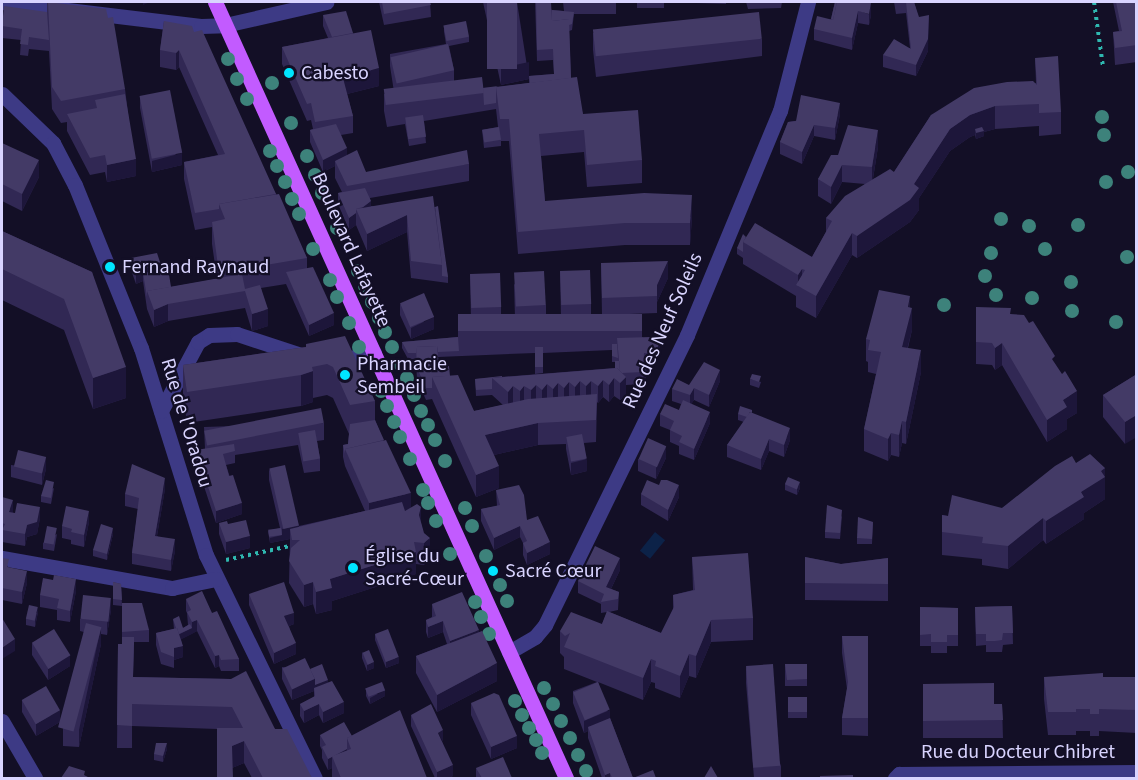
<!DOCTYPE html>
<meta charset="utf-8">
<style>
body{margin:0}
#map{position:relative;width:1138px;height:780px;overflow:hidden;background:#130f26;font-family:"Source Sans 3",sans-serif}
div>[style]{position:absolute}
.water>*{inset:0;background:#0c2248;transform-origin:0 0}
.path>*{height:4px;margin-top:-2px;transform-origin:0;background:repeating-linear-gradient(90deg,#2fb8b0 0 3px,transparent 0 7.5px)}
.street>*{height:15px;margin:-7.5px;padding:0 7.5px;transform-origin:7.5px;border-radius:7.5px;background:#3d3a85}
.primary>*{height:15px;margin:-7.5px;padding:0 7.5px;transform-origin:7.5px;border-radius:7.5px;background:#c25bff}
.trees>*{width:14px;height:14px;margin:-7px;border-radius:50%;background:#3d827b}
.wall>*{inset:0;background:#312854;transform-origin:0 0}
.shaded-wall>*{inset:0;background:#1d163a}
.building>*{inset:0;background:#433a66;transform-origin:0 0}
.dots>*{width:16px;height:16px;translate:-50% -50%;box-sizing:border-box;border:3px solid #130f26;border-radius:50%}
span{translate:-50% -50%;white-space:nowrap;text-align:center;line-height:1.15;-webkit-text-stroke:4.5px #130f26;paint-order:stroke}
.poi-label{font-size:20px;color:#d9d4ff}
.left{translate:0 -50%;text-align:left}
.street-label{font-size:20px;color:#d9d4ff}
.frame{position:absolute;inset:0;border:3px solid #d9d4ff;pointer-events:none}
</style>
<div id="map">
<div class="water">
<div style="left:655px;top:532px;width:13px;height:24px;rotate:39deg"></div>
</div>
<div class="path">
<div style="left:1094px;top:2px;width:66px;rotate:82.1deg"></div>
<div style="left:226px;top:560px;width:70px;rotate:-12.4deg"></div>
</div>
<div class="street">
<div style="left:2px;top:2px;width:200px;rotate:6.9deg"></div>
<div style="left:201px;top:26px;width:24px;rotate:-2deg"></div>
<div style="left:225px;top:25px;width:104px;rotate:-12.8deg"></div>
<div style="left:2px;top:94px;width:71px;rotate:43.9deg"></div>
<div style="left:53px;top:143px;width:47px;rotate:62.4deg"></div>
<div style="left:75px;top:185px;width:176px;rotate:68deg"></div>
<div style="left:141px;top:348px;width:217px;rotate:72.6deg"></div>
<div style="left:206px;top:555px;width:248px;rotate:64deg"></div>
<div style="left:336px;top:361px;width:39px;rotate:-12deg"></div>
<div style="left:161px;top:411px;width:78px;rotate:-61.8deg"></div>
<div style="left:198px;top:342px;width:13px;rotate:-32deg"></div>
<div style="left:209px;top:335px;width:28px;rotate:-2deg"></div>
<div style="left:237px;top:334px;width:67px;rotate:18.2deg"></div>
<div style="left:2px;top:558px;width:173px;rotate:10deg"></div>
<div style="left:172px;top:588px;width:45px;rotate:-11.6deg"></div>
<div style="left:509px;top:652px;width:30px;rotate:-30deg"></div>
<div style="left:535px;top:637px;width:16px;rotate:-50deg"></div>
<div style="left:545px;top:625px;width:323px;rotate:-63.9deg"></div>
<div style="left:687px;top:335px;width:243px;rotate:-67.5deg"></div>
<div style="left:780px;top:111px;width:113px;rotate:-75.6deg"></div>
<div style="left:2px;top:721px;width:66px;rotate:59.9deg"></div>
<div style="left:895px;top:778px;width:6px;rotate:-45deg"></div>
<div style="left:899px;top:774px;width:237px;rotate:-0.5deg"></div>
</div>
<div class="primary">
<div style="left:215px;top:2px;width:852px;rotate:65.66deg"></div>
</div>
<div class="trees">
<div style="left:228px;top:59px"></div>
<div style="left:237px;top:79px"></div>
<div style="left:272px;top:83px"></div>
<div style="left:247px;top:99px"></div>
<div style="left:1102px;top:117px"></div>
<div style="left:291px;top:123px"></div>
<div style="left:1104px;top:135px"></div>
<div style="left:270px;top:151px"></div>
<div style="left:307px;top:156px"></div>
<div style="left:277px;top:166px"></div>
<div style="left:1128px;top:172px"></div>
<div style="left:315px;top:175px"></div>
<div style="left:285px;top:182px"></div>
<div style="left:1106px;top:182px"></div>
<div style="left:322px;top:193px"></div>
<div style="left:292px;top:199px"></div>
<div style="left:299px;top:214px"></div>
<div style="left:1001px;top:219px"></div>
<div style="left:1078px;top:225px"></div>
<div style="left:1029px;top:226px"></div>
<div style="left:337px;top:228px"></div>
<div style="left:313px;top:249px"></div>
<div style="left:1045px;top:249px"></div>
<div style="left:991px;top:253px"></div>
<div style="left:1127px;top:257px"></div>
<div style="left:358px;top:271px"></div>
<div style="left:985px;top:276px"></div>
<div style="left:330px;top:280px"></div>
<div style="left:1071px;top:282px"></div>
<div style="left:365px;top:286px"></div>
<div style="left:996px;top:295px"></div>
<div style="left:337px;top:297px"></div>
<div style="left:1032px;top:298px"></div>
<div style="left:372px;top:302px"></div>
<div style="left:944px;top:305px"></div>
<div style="left:1072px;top:311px"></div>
<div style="left:379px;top:318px"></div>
<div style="left:1116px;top:322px"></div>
<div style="left:349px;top:323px"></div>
<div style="left:385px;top:332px"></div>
<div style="left:359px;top:347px"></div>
<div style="left:392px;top:347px"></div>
<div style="left:401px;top:365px"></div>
<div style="left:407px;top:378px"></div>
<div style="left:381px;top:391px"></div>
<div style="left:414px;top:395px"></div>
<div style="left:387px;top:406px"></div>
<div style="left:421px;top:411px"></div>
<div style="left:394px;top:422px"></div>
<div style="left:428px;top:425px"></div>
<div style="left:400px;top:437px"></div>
<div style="left:435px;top:440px"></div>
<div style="left:410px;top:459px"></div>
<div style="left:445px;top:461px"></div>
<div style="left:423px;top:490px"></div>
<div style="left:428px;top:503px"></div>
<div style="left:465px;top:508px"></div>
<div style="left:436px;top:521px"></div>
<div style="left:472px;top:526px"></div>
<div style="left:450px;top:554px"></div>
<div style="left:486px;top:556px"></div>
<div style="left:500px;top:585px"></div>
<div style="left:507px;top:601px"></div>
<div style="left:475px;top:602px"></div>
<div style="left:481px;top:617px"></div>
<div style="left:489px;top:634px"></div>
<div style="left:544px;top:688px"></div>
<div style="left:515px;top:701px"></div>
<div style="left:553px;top:704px"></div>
<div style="left:522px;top:715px"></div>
<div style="left:561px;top:721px"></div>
<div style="left:529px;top:728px"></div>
<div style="left:570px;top:738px"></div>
<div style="left:536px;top:740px"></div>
<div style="left:542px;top:753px"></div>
<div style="left:578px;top:755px"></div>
<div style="left:586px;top:771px"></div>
</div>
<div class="wall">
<div style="clip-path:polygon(47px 2px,125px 89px,136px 176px,107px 182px,105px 172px,90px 175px,67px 131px,67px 122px,61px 123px,52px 109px,49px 51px,29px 49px,28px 56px,20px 55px,21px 40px,2px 38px,2px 26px,47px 12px)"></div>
<div style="clip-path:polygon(379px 2px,430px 2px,431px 17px,384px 25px)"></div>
<div style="clip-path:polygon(483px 2px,517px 2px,529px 79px,501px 85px)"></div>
<div style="clip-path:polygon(535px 2px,552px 10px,564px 11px,563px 2px,616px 2px,616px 14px,574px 14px,572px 30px,569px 31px,571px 78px,583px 114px,642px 160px,642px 183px,587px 187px,584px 152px,541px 156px,545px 201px,692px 217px,690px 245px,625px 245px,518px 254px,509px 141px,501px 141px,501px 146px,484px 148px,482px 130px,498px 127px,496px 109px,424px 121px,426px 143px,409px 146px,405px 124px,387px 127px,384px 111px,384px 94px,498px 87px,529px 83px,529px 76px,554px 74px,553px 60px,537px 61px)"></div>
<div style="left:637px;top:2px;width:27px;height:6px"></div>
<div style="clip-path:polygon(696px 2px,726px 2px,726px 4px,696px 3px)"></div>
<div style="clip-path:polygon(746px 2px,782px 2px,781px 8px,748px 9px)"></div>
<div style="clip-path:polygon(835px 2px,871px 15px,869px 25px,858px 23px,852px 50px,814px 40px,814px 29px,831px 19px)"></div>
<div style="clip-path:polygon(894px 2px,914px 2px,928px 51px,916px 76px,883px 67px,883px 55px,910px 48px,906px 13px,896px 14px)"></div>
<div style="clip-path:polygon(1113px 2px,1137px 2px,1137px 62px,1115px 65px,1113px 32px,1119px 31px)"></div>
<div style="clip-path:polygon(323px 15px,353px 33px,379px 86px,347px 94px,353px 116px,353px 133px,341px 135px,347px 155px,366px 172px,469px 164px,469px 181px,370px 198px,371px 206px,435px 207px,448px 277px,448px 283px,411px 278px,407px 232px,367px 251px,356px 225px,349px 230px,338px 204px,338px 193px,342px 192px,335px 178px,335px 166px,323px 172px,310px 142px,310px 130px,313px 129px,311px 120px,307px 121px,282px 64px,282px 47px,328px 38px,323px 26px)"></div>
<div style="clip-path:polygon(164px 21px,276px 194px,307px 258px,307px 268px,334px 325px,309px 336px,286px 284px,261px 288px,268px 326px,252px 331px,245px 308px,168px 321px,154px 327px,147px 309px,143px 281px,136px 284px,131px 270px,131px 258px,160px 262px,171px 287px,217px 279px,212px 244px,212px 227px,195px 230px,184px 179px,184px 162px,218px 155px,179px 67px,176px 70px,160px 67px,160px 50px)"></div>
<div style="clip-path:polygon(444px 26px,469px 37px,469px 42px,449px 46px,454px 70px,454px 81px,394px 92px,390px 66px,390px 54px,446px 44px,444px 32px)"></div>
<div style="clip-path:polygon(593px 33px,762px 39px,762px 56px,596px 77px,593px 50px)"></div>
<div style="clip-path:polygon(1035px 58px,1061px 112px,1061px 134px,1039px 136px,1039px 126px,995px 129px,984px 132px,984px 136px,976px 139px,975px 135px,970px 137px,950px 151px,919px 198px,919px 210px,910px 222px,857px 258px,852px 255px,816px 318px,796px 307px,796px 296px,743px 264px,743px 258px,737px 254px,737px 248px,746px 237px,812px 257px,826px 232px,826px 218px,865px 184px,842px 182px,831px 204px,818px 196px,818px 179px,838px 155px,878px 147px,873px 179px,894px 172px,931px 115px,1036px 83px)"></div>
<div style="clip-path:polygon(140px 96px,182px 165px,152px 172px,140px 108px)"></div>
<div style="clip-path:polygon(840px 114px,835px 140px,814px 136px,802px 164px,780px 154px,780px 142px,788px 122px)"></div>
<div style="clip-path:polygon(2px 143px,39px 177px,22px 211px,2px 201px)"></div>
<div style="clip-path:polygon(2px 231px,92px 272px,126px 398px,93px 409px,64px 330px,2px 300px)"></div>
<div style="clip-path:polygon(601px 263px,668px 278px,657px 302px,657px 313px,602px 315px)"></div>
<div style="clip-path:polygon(560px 271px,591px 304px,591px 315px,561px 317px)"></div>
<div style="clip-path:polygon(470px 274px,501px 307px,501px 319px,471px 320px)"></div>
<div style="clip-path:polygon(514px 284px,546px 305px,546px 317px,515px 318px)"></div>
<div style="clip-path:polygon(400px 304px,434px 329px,411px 339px,400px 315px)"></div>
<div style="clip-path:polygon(910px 307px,912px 330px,908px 348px,921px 372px,906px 444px,902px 443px,899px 457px,891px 455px,888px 461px,864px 451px,864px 429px,876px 374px,868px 372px,868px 362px,866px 361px,866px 339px)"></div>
<div style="clip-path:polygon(976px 307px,1011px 314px,1055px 364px,1077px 413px,1067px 419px,1067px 429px,1047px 442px,1002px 365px,995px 370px,992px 365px,976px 364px)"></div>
<div style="clip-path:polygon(evenodd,642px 314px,642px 337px,660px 348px,643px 383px,643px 379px,643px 384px,626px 385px,626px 394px,620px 400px,614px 396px,609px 402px,603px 397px,598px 403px,597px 402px,596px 442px,584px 443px,587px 471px,571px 475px,566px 449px,566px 444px,538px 445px,494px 455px,499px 488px,476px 497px,432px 399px,426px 400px,417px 380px,416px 359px,408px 359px,402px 348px,402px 342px,458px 337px,458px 322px,642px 314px,612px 350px,612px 362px,615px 362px,615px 368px,475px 379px,476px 396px,492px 395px,503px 405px,474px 411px,450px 376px,439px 367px,438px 357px,535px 353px,535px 374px,543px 373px,543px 353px,612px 350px)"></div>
<div style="clip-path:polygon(306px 344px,375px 401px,375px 420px,411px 508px,421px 523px,430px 561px,424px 565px,416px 564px,416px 574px,332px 601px,332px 610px,316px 614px,313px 604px,304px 607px,289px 583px,290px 539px,270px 543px,268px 531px,280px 528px,269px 480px,269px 469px,299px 526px,365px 511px,345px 466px,343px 457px,343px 445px,348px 444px,349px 434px,333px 398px,327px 395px,313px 398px,313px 402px,301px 406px,187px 423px,183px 395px,183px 365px,306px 347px)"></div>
<div style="clip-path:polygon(1137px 374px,1125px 444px,1103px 417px,1103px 395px)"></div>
<div style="clip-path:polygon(750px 379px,761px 382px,759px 388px,750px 385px)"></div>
<div style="clip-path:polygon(720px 381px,709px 407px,694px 400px,691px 404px,710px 423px,694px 460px,679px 454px,679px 446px,670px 442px,670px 430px,660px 426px,660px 414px,679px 410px,681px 404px,672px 401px,672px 389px,689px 385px)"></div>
<div style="clip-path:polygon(752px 413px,790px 440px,784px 457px,769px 451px,761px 470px,727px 457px,727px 445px,744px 422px,738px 420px,738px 414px)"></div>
<div style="clip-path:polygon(324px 423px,324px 440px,317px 441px,320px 459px,320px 471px,304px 473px,298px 445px,235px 455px,235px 463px,226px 465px,242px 514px,216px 523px,196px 462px,196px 450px,205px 449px,204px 427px)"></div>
<div style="clip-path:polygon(666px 458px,656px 479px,638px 471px,638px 459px)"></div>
<div style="clip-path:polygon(1076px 463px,1105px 468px,1105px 499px,1084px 513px,1084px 519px,1046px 544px,1043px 540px,1008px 569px,982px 565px,982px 559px,942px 555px,942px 515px,948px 516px,1002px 508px)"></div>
<div style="clip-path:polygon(11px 465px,46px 469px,42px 485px,11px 477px)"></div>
<div style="clip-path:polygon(785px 484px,800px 488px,797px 495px,785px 490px)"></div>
<div style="clip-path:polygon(659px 485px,679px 497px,668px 521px,641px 505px,641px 494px)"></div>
<div style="clip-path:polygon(54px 488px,51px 504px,41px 502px,41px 496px)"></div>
<div style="clip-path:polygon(165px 489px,157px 536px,175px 551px,171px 571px,132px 564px,132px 553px,138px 509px,125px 506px,125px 494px)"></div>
<div style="clip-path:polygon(496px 490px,527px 520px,550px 554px,527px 565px,523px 555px,523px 543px,520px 537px,494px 550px,481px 521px,481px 509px,497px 506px)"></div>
<div style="clip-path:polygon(2px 497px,13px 513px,40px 518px,37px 534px,27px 537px,25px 546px,2px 542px)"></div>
<div style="clip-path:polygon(842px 516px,840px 539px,825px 538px,825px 532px)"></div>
<div style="clip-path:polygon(89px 522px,84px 547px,71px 544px,71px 540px,62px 538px,62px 526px)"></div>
<div style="clip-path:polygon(873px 522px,872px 544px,857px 544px,857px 538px)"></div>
<div style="clip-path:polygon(219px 523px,228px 524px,250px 548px,226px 554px,219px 534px)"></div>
<div style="clip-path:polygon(57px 534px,54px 551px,43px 549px,43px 543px)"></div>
<div style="clip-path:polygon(113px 534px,107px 560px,93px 556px,93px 550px)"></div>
<div style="clip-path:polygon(692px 557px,753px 618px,753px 640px,711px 642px,696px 678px,689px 676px,680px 698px,655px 688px,655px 683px,651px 682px,643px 700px,598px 682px,610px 718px,633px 778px,656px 778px,602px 778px,588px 738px,588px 731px,584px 733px,573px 703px,573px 691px,597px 682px,564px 669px,564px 657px,560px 653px,560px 631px,602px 624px,607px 612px,601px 613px,601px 604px,578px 593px,578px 581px,620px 570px,611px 589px,619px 592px,618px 610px,609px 612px,661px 633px,673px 609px,673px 595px,693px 590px)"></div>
<div style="clip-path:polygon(805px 557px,841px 564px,888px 558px,888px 601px,805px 600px)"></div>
<div style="clip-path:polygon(2px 558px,9px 568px,27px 583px,22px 604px,2px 600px)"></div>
<div style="clip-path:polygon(113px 582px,121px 584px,122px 606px,113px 605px)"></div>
<div style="clip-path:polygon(76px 591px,70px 622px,57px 620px,57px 610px,40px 607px,40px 595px)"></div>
<div style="clip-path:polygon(249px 594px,294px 624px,289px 626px,296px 654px,274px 664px,249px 605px)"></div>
<div style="clip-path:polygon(186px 599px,212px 613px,239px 659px,239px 671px,221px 671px,219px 666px,215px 668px,197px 631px,181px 639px,183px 657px,174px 660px,174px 668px,161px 664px,156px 645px,156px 633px,174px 629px,173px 619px,183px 628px,188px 625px,187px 613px,186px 611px)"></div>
<div style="clip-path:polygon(122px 603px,149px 630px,149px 642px,134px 642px,133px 677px,231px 679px,275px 729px,312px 778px,252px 778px,244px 763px,232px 768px,217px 729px,132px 726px,132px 748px,117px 748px,118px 644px,122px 644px)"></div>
<div style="clip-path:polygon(432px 604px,479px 632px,497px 681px,437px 712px,416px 673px,416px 656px,447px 644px,443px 632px,428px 638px,426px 632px,426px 620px,432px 617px)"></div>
<div style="clip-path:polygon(1012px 606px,1013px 644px,1003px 645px,1002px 652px,986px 652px,986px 645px,976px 646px,975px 607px)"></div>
<div style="clip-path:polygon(920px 607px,958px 608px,958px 646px,947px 646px,947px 653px,931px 653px,931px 646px,920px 646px)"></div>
<div style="clip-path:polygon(111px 610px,107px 635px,101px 634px,101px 644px,79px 747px,63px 746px,63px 729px,84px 632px,80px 631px,80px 619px)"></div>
<div style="clip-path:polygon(38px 612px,35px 627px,26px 625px,26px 619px)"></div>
<div style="clip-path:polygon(375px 634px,399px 663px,386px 668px,375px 640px)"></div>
<div style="clip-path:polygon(842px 636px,868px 636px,868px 736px,842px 735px,842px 718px,847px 689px,842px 653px)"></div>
<div style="clip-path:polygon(32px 643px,70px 666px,48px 680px,32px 655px)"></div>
<div style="clip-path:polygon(362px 652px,374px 668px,367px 671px,362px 658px)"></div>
<div style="left:785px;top:664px;width:22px;height:22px"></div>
<div style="clip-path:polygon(746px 666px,781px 766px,781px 778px,754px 778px,746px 683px)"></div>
<div style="clip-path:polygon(282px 667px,310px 669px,328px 682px,344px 713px,323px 723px,319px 715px,304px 723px,300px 716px,300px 704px,314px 697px,314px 691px,292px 700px,282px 679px)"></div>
<div style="clip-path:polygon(1044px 677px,1137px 677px,1137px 733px,1099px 731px,1099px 736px,1090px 736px,1090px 731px,1076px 731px,1076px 735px,1048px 735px,1044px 699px)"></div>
<div style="clip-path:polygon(923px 684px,994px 704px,1002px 704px,1003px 738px,923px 738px)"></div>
<div style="clip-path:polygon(366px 690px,385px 696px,370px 704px,366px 696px)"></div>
<div style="left:788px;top:697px;width:19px;height:21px"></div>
<div style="clip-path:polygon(22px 700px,60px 722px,36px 736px,22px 712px)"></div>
<div style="clip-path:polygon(471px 703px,517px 748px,491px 759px,471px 715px)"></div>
<div style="clip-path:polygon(411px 715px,442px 742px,453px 776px,448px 778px,435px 778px,411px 726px)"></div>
<div style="clip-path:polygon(320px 735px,352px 736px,427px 778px,332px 778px,332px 768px,328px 770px,322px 758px,322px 750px,320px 746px)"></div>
<div style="clip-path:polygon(167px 749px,163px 762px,154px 760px,154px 754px)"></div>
<div style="clip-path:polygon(476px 768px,512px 778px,476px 778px)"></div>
</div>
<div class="shaded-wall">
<div style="clip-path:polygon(143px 2px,150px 2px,143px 5px)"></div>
<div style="clip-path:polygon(871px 3px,871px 15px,869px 25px,869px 14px)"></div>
<div style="clip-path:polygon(858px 11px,858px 23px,852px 50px,852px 38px)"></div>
<div style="clip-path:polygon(929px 15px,928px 51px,916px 76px,916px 65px)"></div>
<div style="clip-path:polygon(179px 50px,179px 67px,176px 70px,176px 53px)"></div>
<div style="clip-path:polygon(529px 62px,529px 79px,501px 85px,501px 68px)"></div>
<div style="clip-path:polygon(379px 68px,379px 86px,343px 95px,343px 78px)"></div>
<div style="clip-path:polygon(840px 103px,840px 114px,835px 140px,835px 128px)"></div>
<div style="clip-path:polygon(995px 106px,995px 129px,984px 132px,984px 136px,976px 139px,975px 129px,975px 135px,970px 137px,950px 151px,919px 198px,919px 210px,910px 222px,857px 258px,857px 236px,914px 184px,950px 129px,970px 115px)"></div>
<div style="clip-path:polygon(814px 125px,814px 136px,802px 164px,802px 152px)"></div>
<div style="clip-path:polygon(878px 130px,878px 147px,872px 184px,872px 167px)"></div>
<div style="clip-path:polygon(347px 148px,347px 160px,335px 161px,335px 166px,323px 172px,323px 160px)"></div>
<div style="clip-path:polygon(182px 153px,182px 165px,152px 172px,152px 161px)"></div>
<div style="clip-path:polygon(136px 159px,136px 176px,107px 182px,107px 165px)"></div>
<div style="clip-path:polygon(39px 160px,39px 177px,22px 211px,22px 194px)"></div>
<div style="clip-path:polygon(842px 165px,842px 182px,831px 204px,831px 187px)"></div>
<div style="clip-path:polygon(692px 195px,692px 217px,690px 245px,690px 223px)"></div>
<div style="clip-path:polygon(371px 201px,371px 212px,357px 212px)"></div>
<div style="clip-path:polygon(356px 213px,356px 225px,349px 230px,349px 218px)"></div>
<div style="clip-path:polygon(407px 215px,407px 232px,367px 251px,367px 234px)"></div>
<div style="clip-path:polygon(852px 233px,852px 255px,816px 318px,816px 296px)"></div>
<div style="clip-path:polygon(668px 261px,668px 278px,657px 302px,657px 285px)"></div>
<div style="clip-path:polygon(153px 265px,153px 276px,143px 273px,143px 281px,136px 284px,136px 272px)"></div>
<div style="clip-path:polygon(802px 269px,802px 288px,798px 286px,798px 275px)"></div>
<div style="clip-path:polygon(910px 296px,910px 315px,912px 308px,912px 330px,902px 369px,902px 347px)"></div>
<div style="clip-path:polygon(168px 304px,168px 321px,154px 327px,154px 310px)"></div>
<div style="clip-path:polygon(268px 309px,268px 326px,252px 331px,252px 314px)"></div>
<div style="clip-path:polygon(334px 313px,334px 325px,309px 336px,309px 325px)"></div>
<div style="clip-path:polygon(434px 317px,434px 329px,411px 339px,411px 328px)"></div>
<div style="clip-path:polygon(660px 342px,660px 348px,643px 383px,643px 379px,643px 384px,644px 353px,643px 376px)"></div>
<div style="clip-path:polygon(1002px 343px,1002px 365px,995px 370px,995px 348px)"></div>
<div style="clip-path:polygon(921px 350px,921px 372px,906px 444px,906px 422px)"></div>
<div style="clip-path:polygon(126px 367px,126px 398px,93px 409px,93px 378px)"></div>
<div style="clip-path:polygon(720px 370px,720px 381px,709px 407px,709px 395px)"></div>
<div style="clip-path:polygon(313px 371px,313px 402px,301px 406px,301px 375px)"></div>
<div style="clip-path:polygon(626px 377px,626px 394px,620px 400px,620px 383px)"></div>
<div style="clip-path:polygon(614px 378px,614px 396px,609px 402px,609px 385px)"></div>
<div style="clip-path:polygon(603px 380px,603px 397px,598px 403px,598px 386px)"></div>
<div style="clip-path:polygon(580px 381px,580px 399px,575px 404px,575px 387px)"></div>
<div style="clip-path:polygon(591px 381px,591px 398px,586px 403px,586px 386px)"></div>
<div style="clip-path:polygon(569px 382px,569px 399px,564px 405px,564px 388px)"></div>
<div style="clip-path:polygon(558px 383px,558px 400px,553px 406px,553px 389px)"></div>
<div style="clip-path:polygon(547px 384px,547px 401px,542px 407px,542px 390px)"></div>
<div style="clip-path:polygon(536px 385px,536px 402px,531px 407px,531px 390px)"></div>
<div style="clip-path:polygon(513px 386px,513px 403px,508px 409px,508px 392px)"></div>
<div style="clip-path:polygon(524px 386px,524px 403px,520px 408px,520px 391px)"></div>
<div style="clip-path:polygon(694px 388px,694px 400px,690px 406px,690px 395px)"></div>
<div style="clip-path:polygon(1077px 391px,1077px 413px,1067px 419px,1067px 429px,1047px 442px,1047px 420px,1063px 400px)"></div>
<div style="clip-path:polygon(710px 412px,710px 423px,694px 460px,694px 449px)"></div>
<div style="clip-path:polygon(1137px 415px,1137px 437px,1125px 444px,1125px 422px)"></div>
<div style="clip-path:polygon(902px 421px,902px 443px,899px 457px,899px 435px)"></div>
<div style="clip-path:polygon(538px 423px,538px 445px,485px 457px,485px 435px)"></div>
<div style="clip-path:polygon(790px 428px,790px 440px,784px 457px,784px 445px)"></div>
<div style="clip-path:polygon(891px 433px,891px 455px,888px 461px,888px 439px)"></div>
<div style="clip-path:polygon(769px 439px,769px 451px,761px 470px,761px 459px)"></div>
<div style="clip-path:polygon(666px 446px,666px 458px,656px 479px,656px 468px)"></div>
<div style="clip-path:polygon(46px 457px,46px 469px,42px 485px,42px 473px)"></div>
<div style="clip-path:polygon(587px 459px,587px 471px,571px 475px,571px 463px)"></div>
<div style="clip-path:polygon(499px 466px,499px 488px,476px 497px,476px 475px)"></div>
<div style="clip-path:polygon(1105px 468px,1105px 499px,1084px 513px,1084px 519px,1046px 544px,1046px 521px,1081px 492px,1101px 471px)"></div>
<div style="clip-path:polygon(165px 478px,165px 489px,155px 547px,155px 536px)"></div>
<div style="clip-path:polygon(800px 482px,800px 488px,797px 495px,797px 489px)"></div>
<div style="clip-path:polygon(679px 485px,679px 497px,668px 521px,668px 510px)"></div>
<div style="clip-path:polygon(411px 493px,411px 510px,369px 520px,369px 503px)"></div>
<div style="clip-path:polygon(13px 500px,13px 512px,9px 523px,9px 512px)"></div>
<div style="clip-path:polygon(242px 503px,242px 514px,216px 523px,216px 511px)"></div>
<div style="clip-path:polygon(40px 507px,40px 518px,37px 534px,27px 537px,25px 546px,25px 534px,27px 525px)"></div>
<div style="clip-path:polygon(421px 507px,421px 529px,419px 515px)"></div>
<div style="clip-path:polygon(89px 511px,89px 522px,84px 547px,84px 535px)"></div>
<div style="clip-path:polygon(1043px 518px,1043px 540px,1008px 569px,1008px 546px)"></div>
<div style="clip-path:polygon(299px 525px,299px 537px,290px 529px,290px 539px,270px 543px,270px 538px,282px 535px,282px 529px)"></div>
<div style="clip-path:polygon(520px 526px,520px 537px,494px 550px,494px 538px)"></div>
<div style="clip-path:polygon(113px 528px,113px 534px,107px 560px,107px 554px)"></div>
<div style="clip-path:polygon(250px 536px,250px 548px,226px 554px,226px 542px)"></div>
<div style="clip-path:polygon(430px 538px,430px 561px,424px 565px,424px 543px)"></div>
<div style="clip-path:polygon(175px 539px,175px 551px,171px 571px,171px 560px)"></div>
<div style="clip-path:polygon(550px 542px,550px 554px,527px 565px,527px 553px)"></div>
<div style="clip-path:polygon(416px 552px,416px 574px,332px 601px,332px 610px,316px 614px,316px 592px,330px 579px)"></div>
<div style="clip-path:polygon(620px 558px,620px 570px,606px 599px,606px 587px)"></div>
<div style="clip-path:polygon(27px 571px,27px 583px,22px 604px,22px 592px)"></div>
<div style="clip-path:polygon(76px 579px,76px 591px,70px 622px,70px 611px)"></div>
<div style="clip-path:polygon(313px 582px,313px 604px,304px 607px,304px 585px)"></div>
<div style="clip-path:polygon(111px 598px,111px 610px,107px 635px,107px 624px)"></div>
<div style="clip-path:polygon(38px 607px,38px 612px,35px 627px,35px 621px)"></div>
<div style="clip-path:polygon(294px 613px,294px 624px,284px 628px,284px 616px)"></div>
<div style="clip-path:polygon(197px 620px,197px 631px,192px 634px,192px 622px)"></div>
<div style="clip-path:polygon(711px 620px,711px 642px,696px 678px,696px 656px)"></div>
<div style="clip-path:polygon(443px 621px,443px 632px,428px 638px,428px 627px)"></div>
<div style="clip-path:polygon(101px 627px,101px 644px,79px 747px,79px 730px)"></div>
<div style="clip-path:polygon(192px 628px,192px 634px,178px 641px,178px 635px)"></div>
<div style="clip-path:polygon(479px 630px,479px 641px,450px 653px,450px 641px)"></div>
<div style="clip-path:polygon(15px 639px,15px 651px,2px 659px,2px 648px)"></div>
<div style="clip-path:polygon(296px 643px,296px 654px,274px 664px,274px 653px)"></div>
<div style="clip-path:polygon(183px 646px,183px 657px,174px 660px,174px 648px)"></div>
<div style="clip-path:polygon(689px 654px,689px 676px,680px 698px,680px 676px)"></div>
<div style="clip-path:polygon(70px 655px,70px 666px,48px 680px,48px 669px)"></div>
<div style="clip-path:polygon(219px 655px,219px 666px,215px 668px,215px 656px)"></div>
<div style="clip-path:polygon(399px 657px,399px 663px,386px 668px,386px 662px)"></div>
<div style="clip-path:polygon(651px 659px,651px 682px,643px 700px,643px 678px)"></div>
<div style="clip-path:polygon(374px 662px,374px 668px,367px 671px,367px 665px)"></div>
<div style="clip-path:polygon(497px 663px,497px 681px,437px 712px,437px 695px)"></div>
<div style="clip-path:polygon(315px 679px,328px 680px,328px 686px,314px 688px,314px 691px,292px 700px,292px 688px)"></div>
<div style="clip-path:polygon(385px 690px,385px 696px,370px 704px,370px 698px)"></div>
<div style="clip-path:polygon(344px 702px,344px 713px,323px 723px,323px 712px)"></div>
<div style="clip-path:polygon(319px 704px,319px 715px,304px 723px,304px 711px)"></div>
<div style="clip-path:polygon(60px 710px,60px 722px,36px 736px,36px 724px)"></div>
<div style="clip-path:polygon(610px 710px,610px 722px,588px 727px,588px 731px,584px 733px,584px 721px)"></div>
<div style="clip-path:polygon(443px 730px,443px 742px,438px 733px)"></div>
<div style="clip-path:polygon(517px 736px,517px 748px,491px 759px,491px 747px)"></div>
<div style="clip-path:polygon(244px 741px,244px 763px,232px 768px,232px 746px)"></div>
<div style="clip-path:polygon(167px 743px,167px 749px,163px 762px,163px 756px)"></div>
<div style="clip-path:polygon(347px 749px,347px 760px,332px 756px,332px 768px,328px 770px,328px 759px)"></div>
<div style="clip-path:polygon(453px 765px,453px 776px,448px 778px,437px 778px,437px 772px)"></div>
<div style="clip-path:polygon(610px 773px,610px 778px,605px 778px,605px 775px)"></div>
</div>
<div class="building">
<div style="clip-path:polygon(48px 2px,106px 9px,108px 18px,113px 17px,125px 89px,61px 101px,52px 87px)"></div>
<div style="clip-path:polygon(382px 2px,430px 2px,431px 5px,384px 14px)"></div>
<div style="left:487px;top:2px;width:30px;height:67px"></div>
<div style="clip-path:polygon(536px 2px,551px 2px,552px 21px,569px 19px,571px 78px,523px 84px,530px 83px,529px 76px,554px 74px,553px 49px,537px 50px)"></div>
<div style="clip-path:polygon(564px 2px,616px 2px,616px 3px)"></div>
<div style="clip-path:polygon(835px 2px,837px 2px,833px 20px,831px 19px)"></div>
<div style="clip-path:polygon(837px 2px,865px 2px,871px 3px,869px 14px,858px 11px,852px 38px,814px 29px,817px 16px,833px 20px)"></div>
<div style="clip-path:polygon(906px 2px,914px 2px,919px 17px,929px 15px,928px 39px,916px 65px,883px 55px,894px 39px,911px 49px)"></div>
<div style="clip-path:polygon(1116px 2px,1137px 2px,1137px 45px,1115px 48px,1113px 32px,1122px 31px)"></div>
<div style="clip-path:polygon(4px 6px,47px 12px,49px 40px,29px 37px,28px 45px,20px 44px,22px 29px,2px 26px)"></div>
<div style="clip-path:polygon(552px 10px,574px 12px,572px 24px,569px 25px,569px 19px,552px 21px)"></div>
<div style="clip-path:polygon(346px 11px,353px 33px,332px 37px,323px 15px)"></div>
<div style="left:759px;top:12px;width:27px;height:167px;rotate:84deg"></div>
<div style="clip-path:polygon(164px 21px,192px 26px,194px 32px,202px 30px,276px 194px,219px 204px,219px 209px,195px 213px,184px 162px,225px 154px,179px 50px,176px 53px,160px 50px)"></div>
<div style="left:466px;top:21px;width:16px;height:23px;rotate:79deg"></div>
<div style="clip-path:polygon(371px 30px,379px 68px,343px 78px,353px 116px,315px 122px,311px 103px,307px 104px,282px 47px)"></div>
<div style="left:448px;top:44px;width:27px;height:59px;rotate:77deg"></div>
<div style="clip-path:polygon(1058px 56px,1061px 112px,1039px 113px,1039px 104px,995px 106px,970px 115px,950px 129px,914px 184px,919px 188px,910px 200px,857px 236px,852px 233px,816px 296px,796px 285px,805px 270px,802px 269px,798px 275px,743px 242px,755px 223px,812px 257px,832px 221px,826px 218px,845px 196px,890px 169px,894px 172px,931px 115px,974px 88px,1007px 82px,1033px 81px,1037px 85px,1035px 58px)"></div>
<div style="left:482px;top:77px;width:16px;height:99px;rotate:83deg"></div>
<div style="clip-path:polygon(577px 77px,583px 114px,638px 110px,642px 160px,587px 165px,584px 130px,539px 134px,545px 201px,644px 193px,692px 195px,690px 223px,625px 223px,518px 232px,509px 119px,500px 119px,496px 87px)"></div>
<div style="clip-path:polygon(498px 86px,496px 87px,496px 103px,484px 105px,483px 88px)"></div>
<div style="left:170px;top:90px;width:64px;height:31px;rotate:79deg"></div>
<div style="clip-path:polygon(125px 94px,136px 159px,107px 165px,105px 155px,90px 158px,67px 114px,97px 108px,95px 100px)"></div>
<div style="clip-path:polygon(801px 95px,840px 103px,835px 128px,814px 125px,802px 152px,780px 142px,788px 122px,796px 121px)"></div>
<div style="left:423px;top:115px;width:22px;height:18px;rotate:82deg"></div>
<div style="clip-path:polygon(336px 124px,347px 148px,323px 160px,310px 130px)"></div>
<div style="clip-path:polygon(848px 125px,878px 130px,872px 167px,842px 165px,831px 187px,818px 179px,831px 155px,838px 155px)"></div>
<div style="left:499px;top:127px;width:13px;height:17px;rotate:81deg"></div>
<div style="clip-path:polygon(982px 127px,984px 131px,976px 133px,975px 129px)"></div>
<div style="clip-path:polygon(2px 143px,39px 160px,22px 194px,2px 184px)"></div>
<div style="clip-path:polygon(357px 150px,366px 172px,467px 150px,469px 164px,347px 186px,335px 161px)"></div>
<div style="clip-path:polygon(365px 188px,371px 201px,363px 207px,356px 209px,356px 213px,349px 218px,338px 193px)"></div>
<div style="clip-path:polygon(279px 194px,307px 258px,219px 273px,212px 222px,225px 219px,219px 204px)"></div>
<div style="clip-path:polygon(433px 196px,442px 265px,411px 261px,407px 215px,367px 234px,356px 209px)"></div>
<div style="clip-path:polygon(438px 206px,448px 277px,442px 276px,442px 265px,435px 207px)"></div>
<div style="clip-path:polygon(2px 231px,92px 272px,126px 367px,93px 378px,64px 299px,2px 269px)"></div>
<div style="clip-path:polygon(743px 234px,746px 237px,743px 242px,743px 252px,737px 248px)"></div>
<div style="clip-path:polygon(157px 253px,160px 262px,167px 262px,171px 287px,147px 291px,147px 297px,143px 273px,155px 271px,153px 265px,136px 272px,131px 258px)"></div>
<div style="clip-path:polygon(668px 261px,657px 285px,657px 296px,602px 298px,601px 263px)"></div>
<div style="clip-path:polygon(313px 267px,334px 313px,309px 325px,286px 272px)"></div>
<div style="left:590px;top:270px;width:34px;height:30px;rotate:88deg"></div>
<div style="left:544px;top:271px;width:34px;height:30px;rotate:87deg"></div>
<div style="left:500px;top:273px;width:34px;height:30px;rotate:88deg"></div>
<div style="clip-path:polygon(242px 274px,245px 289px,260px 285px,268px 309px,252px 314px,245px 291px,168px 304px,154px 310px,147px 291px)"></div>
<div style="clip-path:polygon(879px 290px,910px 296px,908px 307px,912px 308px,902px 347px,921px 350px,906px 422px,902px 421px,899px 435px,891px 433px,888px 439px,864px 429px,881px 352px,868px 350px,870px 340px,866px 339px)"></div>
<div style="left:424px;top:293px;width:26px;height:26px;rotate:67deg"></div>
<div style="clip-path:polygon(976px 307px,1011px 308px,1010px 314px,1024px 315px,1029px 323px,1033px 321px,1055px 356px,1052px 359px,1062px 374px,1065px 371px,1077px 391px,1063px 400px,1067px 407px,1047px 420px,1002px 343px,995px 348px,992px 343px,976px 342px)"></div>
<div style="left:642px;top:314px;width:17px;height:184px;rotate:90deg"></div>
<div style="clip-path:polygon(345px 336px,375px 401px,350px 405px,333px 367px,327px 364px,312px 367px,313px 371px,301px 375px,187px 392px,183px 365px,306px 347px,306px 344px)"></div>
<div style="clip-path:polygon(458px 337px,459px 351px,438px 352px,437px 346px,416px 347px,416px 353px,408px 353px,402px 342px)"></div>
<div style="clip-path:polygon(651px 337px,652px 353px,644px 353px,643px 372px,622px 373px,620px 371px,617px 338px)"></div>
<div style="clip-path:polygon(651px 342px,660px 342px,652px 359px,643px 377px,644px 359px,652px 359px)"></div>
<div style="clip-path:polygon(612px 344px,617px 344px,618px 358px,612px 356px)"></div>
<div style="clip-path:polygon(437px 346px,439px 367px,449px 366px,450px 376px,432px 377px,432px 388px,426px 388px,417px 368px,416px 347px)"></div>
<div style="left:543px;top:347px;width:20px;height:8px;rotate:90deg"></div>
<div style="clip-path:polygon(615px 361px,619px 361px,620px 371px,617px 368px,615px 368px)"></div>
<div style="clip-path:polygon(704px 362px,720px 370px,709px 395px,694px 388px,690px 395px,672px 389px,677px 379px,689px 385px)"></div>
<div style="clip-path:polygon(617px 368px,626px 377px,620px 383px,614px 378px,609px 385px,603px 380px,598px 386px,591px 381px,586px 386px,580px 381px,575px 387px,569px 382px,564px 388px,558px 383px,553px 389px,547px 384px,542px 390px,536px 385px,531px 390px,524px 386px,520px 391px,513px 386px,508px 392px,492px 378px)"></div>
<div style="clip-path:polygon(752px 374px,761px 376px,759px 382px,750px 379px)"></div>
<div style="clip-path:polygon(1137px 374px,1137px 415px,1125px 422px,1103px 395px)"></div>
<div style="clip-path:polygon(458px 375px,474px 411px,528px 399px,597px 394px,596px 420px,538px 423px,485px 435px,499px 466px,476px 475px,432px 377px)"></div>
<div style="clip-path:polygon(502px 376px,502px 377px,492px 378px,492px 389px,476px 390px,475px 379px)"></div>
<div style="clip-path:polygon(683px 400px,710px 412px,694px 449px,679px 442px,682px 436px,670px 430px,674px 421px,660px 414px,665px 404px,679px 410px)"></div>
<div style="clip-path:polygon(740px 406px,752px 410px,752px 413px,750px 412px,747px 417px,738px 414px)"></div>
<div style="left:321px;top:408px;width:15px;height:119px;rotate:79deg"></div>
<div style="clip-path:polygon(750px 412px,790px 428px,784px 445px,769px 439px,761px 459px,727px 445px)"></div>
<div style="clip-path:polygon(375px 420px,384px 440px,345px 449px,345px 454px,343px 445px,348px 444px,350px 424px)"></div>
<div style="left:315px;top:430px;width:29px;height:17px;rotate:80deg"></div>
<div style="left:582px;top:434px;width:25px;height:16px;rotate:79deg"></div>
<div style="left:648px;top:438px;width:20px;height:23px;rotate:24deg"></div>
<div style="clip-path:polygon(386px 440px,411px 493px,369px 503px,345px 449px)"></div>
<div style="clip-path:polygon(234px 444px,235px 451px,223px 454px,229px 476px,233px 475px,242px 503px,216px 511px,196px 450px)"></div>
<div style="left:18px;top:450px;width:29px;height:17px;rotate:14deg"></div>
<div style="clip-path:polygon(1090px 454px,1105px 468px,1101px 471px,1105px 477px,1081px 492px,1084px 497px,1046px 521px,1043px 518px,1008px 546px,982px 543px,983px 537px,942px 532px,942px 515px,948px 516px,952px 495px,1002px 508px,1055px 466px,1072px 456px,1076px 463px)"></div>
<div style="clip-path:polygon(132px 464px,165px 478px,155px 536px,175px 539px,171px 560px,132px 553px,139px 498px,125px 494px)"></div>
<div style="left:285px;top:465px;width:62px;height:16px;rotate:77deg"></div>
<div style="left:788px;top:477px;width:13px;height:8px;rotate:23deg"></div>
<div style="clip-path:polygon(46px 480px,54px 482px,51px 498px,41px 496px)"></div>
<div style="clip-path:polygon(647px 480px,659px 485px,661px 480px,667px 480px,679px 485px,668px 510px,641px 494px)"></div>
<div style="clip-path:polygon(519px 485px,524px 495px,527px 520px,538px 516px,550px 542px,527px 553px,523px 543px,527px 541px,520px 526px,494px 538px,481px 509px,500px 505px,496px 490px)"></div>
<div style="clip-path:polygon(2px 497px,13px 500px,9px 512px,15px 513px,17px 503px,40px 507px,37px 522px,27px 525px,25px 534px,2px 530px,5px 524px,2px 523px)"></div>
<div style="clip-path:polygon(402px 502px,405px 511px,417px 504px,421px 507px,419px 515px,424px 533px,430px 538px,424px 543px,414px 542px,416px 552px,330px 579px,332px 588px,316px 592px,313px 582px,304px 585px,289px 561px,291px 548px,300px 540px,292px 540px,290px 529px)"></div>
<div style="clip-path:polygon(827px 505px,842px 510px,840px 533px,825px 532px)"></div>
<div style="clip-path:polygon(66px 506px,89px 511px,84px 535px,71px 532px,72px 529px,62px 526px)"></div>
<div style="clip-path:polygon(858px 517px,873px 522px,872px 539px,857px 538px)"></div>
<div style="clip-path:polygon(246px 520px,250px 536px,226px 542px,219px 523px,227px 521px,228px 524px)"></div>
<div style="clip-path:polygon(101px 524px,113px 528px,107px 554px,93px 550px)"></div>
<div style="left:47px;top:526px;width:10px;height:17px;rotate:11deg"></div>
<div style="left:281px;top:528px;width:7px;height:13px;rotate:82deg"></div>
<div style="clip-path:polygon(595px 546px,620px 558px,606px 587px,619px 592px,618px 599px,601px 602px,604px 594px,578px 581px)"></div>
<div style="clip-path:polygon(748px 553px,753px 618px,711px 620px,696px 656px,689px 654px,680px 676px,655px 666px,656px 661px,651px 659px,643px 678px,564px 647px,570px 633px,565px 636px,560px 631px,571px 612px,602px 624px,607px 611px,661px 633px,674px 607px,673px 595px,695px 590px,692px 557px)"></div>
<div style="clip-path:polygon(805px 557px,841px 564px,888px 558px,888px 584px,805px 583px)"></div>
<div style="clip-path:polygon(2px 558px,9px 559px,7px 567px,27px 571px,22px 592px,2px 588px)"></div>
<div style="clip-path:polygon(54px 575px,76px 579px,70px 611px,57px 608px,59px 599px,40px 595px,43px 578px,53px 580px)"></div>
<div style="clip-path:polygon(113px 582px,121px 584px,122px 600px,113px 599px)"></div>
<div style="clip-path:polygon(284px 582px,294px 613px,284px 616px,296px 643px,274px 653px,249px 594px)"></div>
<div style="clip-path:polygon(202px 591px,212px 613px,217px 611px,239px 659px,221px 660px,219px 655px,215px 656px,197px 620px,192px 622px,187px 612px,191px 610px,186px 599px)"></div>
<div style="clip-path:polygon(462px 592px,479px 630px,450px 641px,443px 621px,428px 627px,426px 620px,436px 616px,432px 604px)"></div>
<div style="left:83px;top:595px;width:28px;height:24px;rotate:6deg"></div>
<div style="clip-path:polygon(122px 603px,142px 603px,149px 630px,122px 632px)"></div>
<div style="left:29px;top:605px;width:9px;height:14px;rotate:13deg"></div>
<div style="clip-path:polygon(1012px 606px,1013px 633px,1003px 633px,1002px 640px,995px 641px,986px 641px,986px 634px,976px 634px,975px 607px)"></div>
<div style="clip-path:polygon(920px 607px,958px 608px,958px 635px,947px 635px,947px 642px,931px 642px,931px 634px,920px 635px)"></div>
<div style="clip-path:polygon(179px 616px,183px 628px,190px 624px,192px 628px,179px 634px,177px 628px,176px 628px,173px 619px)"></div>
<div style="clip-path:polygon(2px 618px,15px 639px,2px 648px)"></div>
<div style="left:86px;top:623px;width:16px;height:108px;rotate:15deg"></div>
<div style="clip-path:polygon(177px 628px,183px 646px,174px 648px,174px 657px,161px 652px,156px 633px)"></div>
<div style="left:54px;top:629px;width:31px;height:26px;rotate:58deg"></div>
<div style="left:388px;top:629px;width:30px;height:14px;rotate:69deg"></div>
<div style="clip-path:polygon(482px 631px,497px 663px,437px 695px,416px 656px)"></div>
<div style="clip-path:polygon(842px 636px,868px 636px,868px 718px,842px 718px,848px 682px)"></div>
<div style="clip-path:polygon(122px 637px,134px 637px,134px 649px,134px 644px,122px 644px)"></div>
<div style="clip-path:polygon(118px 644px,134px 644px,133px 677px,231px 679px,246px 671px,275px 729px,287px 729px,312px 778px,263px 778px,244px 741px,232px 746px,233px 778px,217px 778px,217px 728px,243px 728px,232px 707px,132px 704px,132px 726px,117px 725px)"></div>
<div style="left:369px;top:650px;width:13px;height:7px;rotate:67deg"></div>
<div style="left:305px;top:658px;width:23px;height:25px;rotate:65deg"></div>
<div style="clip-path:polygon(322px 664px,328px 680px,315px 685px,315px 679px,310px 669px)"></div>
<div style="left:773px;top:664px;width:102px;height:27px;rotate:86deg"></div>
<div style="clip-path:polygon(785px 664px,807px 664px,807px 679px,787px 680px)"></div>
<div style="clip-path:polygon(1103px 673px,1103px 677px,1137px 677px,1137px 710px,1099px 709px,1099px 714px,1090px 714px,1090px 709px,1076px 709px,1076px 712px,1048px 712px,1044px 677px)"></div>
<div style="clip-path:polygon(332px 681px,344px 702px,323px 712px,319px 704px,304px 711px,300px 704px,315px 696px,314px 688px)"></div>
<div style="left:382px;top:682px;width:9px;height:18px;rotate:69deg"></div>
<div style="left:598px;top:682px;width:30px;height:27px;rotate:67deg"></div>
<div style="clip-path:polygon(994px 683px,994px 704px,1002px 704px,1003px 720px,923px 721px,923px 684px)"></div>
<div style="left:46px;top:686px;width:28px;height:28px;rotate:60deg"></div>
<div style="clip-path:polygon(494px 693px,499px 695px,517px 736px,491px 747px,471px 703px)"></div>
<div style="left:788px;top:697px;width:19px;height:15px"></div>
<div style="clip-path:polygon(431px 704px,443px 730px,438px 733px,453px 765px,437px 772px,411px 715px)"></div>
<div style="clip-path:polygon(400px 710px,427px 778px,341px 778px,332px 756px,351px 749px,347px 738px)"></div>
<div style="clip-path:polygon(610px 718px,633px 778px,653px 770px,656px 778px,612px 778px,610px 773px,605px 775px,588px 727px)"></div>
<div style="clip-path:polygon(344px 722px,352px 736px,347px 738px,347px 749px,328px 759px,322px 747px,326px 745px,320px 735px)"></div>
<div style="clip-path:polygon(156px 743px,167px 743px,163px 756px,154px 754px)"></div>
<div style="clip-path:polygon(503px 757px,512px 778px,482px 778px,476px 768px)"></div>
<div style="clip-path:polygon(69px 766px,85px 771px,84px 775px,90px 778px,61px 778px)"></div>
<div style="clip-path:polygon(711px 766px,718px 778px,704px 778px)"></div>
<div style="clip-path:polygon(853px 775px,853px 778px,820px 778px,820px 776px)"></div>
</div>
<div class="dots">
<div style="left:289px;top:73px;background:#00e5ff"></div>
<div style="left:110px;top:267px;background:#00e5ff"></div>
<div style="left:345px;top:375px;background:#00e5ff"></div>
<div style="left:353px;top:568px;background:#00e5ff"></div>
<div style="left:493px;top:571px;background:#00e5ff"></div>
</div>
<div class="poi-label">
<span class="left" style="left:301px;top:73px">Cabesto</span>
<span class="left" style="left:122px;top:267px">Fernand Raynaud</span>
<span class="left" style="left:357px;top:376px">Pharmacie<br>Sembeil</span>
<span class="left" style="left:365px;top:568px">Église du<br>Sacré-Cœur</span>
<span class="left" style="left:505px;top:571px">Sacré Cœur</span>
</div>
<div class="street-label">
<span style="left:351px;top:250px;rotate:66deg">Boulevard Lafayette</span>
<span style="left:663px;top:331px;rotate:-66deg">Rue des Neuf Soleils</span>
<span style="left:186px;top:423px;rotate:73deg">Rue de l'Oradou</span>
<span style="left:1018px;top:752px">Rue du Docteur Chibret</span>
</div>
<div class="frame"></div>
</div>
